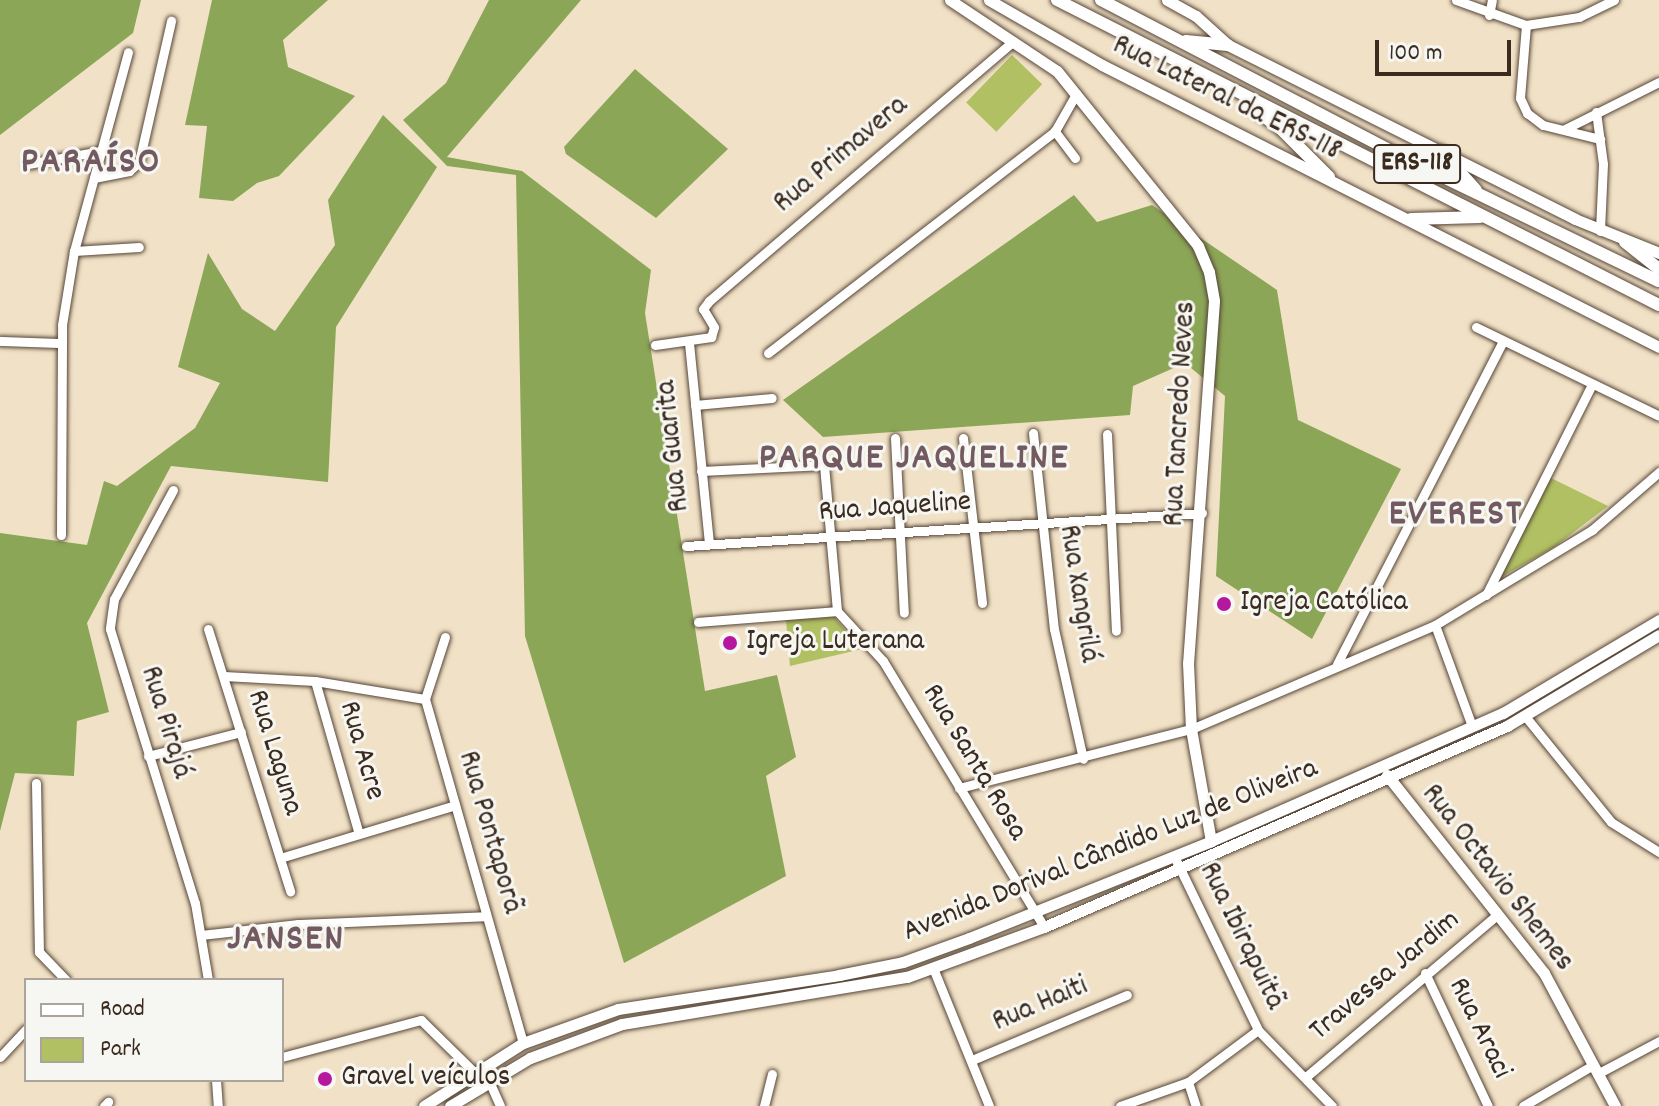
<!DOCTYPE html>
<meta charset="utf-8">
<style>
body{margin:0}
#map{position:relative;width:1659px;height:1106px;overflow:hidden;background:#f1e1c6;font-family:Dekko,sans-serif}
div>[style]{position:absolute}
.green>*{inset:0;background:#b0c062;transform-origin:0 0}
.forest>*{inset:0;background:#8ca658}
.roads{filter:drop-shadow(0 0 2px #564537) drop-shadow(0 0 2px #564537)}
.minor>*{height:9px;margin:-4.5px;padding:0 4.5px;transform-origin:4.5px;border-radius:4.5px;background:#fff}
.major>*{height:11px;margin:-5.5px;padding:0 5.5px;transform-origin:5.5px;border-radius:5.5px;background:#fff}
.highway>*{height:12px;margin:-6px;padding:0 6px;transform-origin:6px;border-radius:6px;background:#fff}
.dots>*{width:22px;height:22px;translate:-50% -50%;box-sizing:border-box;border:4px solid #f6f6f2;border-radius:50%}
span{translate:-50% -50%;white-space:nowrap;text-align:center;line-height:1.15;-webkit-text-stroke:6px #f6f6f2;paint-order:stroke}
.shield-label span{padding:2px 6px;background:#f6f6f2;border:2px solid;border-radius:6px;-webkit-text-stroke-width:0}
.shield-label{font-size:28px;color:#3b2a1e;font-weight:700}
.street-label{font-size:30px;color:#3b2a1e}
.poi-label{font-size:30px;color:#3b2a1e}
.left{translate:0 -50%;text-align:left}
.district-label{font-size:38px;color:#725a60;font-weight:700;letter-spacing:2px}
.legend{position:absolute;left:24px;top:978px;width:260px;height:104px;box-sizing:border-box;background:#f6f6f2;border:2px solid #aba49d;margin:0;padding:10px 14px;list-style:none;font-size:24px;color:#3b2a1e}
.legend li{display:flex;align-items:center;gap:16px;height:40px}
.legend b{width:40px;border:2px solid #aba49d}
.scale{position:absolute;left:1375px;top:40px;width:136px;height:36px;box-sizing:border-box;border:4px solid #3b2a1e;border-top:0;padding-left:10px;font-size:24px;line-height:28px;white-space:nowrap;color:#3b2a1e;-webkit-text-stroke:6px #f6f6f2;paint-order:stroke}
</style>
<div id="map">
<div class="green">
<div style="left:1012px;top:55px;width:42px;height:66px;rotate:44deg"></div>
<div style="clip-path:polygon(1549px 477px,1608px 506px,1554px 547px,1501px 577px)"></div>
<div style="clip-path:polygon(833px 616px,862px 649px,790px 666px,786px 620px)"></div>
</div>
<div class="forest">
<div style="clip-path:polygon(0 0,141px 0,133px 33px,0 135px)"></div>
<div style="clip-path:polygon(212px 0,328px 0,283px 40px,288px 67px,355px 96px,279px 176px,257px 183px,233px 201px,199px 198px,207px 126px,185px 125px)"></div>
<div style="clip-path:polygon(489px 0,581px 0,447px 157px,522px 171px,651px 270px,645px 313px,705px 691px,777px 675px,796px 757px,766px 776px,786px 876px,624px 963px,525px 636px,516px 175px,447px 166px,403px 120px,446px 83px)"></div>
<div style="clip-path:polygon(635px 69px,728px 149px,656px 218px,566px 154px,564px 147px)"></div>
<div style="clip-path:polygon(383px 115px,437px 167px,336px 327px,328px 482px,171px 466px,87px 623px,109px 712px,77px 721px,74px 776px,15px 773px,0 831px,0 533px,87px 545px,104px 481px,117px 486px,195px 428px,220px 383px,178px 367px,208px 253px,242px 309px,275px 331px,335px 245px,328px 200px)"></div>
<div style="clip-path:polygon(1074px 195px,1097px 222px,1152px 205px,1277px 290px,1298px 420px,1401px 469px,1312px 639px,1216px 576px,1225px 396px,1185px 363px,1133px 386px,1130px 415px,823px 437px,783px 400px)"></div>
</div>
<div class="roads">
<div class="minor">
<div style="left:1456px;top:0;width:74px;rotate:19.7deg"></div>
<div style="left:1526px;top:25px;width:54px;rotate:-8.6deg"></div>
<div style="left:1579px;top:17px;width:39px;rotate:-26deg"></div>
<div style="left:1489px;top:15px;width:15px;rotate:-79deg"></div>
<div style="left:1526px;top:25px;width:73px;rotate:94.7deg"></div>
<div style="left:1520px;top:98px;width:17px;rotate:65deg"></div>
<div style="left:1527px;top:113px;width:20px;rotate:37deg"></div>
<div style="left:1543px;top:125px;width:59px;rotate:13.8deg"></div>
<div style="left:1596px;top:112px;width:52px;rotate:82.3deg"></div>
<div style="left:1603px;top:164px;width:67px;rotate:92.6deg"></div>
<div style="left:1565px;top:129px;width:105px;rotate:-26.6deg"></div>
<div style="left:1075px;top:158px;width:34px;rotate:-127deg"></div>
<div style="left:1055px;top:131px;width:43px;rotate:-60.4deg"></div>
<div style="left:28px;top:164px;width:73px;rotate:-10.2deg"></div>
<div style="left:94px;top:178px;width:36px;rotate:-11deg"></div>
<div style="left:129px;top:171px;width:13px;rotate:-42deg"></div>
<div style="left:139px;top:162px;width:145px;rotate:-77.2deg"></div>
<div style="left:74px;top:251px;width:65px;rotate:-3.5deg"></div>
<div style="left:1476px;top:327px;width:203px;rotate:25.9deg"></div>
<div style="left:0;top:341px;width:61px;rotate:1.9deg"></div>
<div style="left:689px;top:343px;width:202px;rotate:84.3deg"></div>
<div style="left:655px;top:345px;width:57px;rotate:-8.1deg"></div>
<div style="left:711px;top:337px;width:10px;rotate:-73deg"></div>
<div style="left:714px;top:327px;width:21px;rotate:-121deg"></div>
<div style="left:703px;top:309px;width:10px;rotate:-53deg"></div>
<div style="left:709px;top:301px;width:400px;rotate:-40.5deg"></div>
<div style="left:768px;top:353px;width:363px;rotate:-37.7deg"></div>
<div style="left:695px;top:405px;width:77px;rotate:-5.2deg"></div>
<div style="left:1033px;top:433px;width:197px;rotate:83.9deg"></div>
<div style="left:1054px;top:629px;width:133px;rotate:77.4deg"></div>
<div style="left:1107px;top:434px;width:197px;rotate:87.4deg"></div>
<div style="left:895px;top:438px;width:175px;rotate:87.1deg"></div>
<div style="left:963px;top:438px;width:166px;rotate:83.4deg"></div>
<div style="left:701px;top:471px;width:123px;rotate:-2.8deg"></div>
<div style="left:824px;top:465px;width:147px;rotate:84.9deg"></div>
<div style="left:837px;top:611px;width:68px;rotate:47.4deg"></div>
<div style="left:883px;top:661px;width:311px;rotate:58.8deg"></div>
<div style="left:173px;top:490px;width:124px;rotate:118.4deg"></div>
<div style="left:114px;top:599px;width:30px;rotate:98deg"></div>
<div style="left:110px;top:629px;width:287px;rotate:72.8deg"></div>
<div style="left:195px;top:903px;width:78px;rotate:80.4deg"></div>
<div style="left:61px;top:535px;width:210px;rotate:-89.7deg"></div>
<div style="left:62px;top:325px;width:75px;rotate:-80.8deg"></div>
<div style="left:74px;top:251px;width:206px;rotate:-74.8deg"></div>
<div style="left:686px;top:546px;width:517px;rotate:-3.66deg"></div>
<div style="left:1486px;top:595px;width:236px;rotate:-63.3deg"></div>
<div style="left:698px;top:622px;width:139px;rotate:-4.5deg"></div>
<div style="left:1435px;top:625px;width:108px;rotate:69.9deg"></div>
<div style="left:208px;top:629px;width:275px;rotate:72.6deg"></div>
<div style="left:445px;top:637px;width:65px;rotate:107.9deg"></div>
<div style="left:425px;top:699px;width:358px;rotate:74.1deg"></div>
<div style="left:1337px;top:664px;width:363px;rotate:-62.8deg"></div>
<div style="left:224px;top:676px;width:91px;rotate:3.1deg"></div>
<div style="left:315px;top:681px;width:111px;rotate:9.3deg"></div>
<div style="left:315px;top:681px;width:159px;rotate:74deg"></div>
<div style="left:1525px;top:716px;width:136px;rotate:50.9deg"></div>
<div style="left:1611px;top:822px;width:57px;rotate:32deg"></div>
<div style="left:148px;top:756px;width:96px;rotate:-14.5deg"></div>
<div style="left:36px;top:783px;width:169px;rotate:89deg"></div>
<div style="left:39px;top:952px;width:39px;rotate:46deg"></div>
<div style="left:959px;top:788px;width:239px;rotate:-14.3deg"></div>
<div style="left:1191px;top:729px;width:265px;rotate:-23.1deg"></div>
<div style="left:1435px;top:625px;width:184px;rotate:-31.2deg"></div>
<div style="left:1592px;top:530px;width:89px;rotate:-40.9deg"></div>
<div style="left:1174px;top:856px;width:193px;rotate:64.2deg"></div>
<div style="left:1258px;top:1030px;width:106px;rotate:45.8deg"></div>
<div style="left:280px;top:858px;width:183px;rotate:-16.8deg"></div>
<div style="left:201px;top:935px;width:98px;rotate:-6.5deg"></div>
<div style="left:298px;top:924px;width:188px;rotate:-2.4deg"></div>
<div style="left:933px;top:968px;width:149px;rotate:67.9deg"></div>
<div style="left:1425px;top:973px;width:147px;rotate:64.7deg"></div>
<div style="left:0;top:1057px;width:38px;rotate:-47deg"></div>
<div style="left:282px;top:1057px;width:144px;rotate:-14.9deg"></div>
<div style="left:421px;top:1020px;width:76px;rotate:44.5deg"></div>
<div style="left:972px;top:1060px;width:168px;rotate:-22.8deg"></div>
<div style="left:1597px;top:1074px;width:70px;rotate:-28deg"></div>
<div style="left:1307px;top:1076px;width:249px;rotate:-40.3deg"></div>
<div style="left:216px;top:1080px;width:26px;rotate:86deg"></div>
<div style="left:489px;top:1081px;width:27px;rotate:66deg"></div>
<div style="left:1188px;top:1082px;width:25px;rotate:72deg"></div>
<div style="left:104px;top:1106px;width:6px;rotate:-45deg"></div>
<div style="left:764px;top:1106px;width:33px;rotate:-76deg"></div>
<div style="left:1120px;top:1106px;width:72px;rotate:-19.4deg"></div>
<div style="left:1188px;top:1082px;width:87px;rotate:-36.6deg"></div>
<div style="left:1523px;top:1106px;width:81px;rotate:-30.4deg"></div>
</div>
<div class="major">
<div style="left:950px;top:0;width:128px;rotate:33.6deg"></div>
<div style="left:1057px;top:71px;width:225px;rotate:51.1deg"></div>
<div style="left:1198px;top:246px;width:28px;rotate:67deg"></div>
<div style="left:1209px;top:272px;width:29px;rotate:80deg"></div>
<div style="left:1214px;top:301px;width:363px;rotate:94.1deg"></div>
<div style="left:1188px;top:663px;width:66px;rotate:87.4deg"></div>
<div style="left:1191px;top:729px;width:114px;rotate:79.9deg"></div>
<div style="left:989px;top:0;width:130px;rotate:29.9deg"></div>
<div style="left:1102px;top:65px;width:624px;rotate:26.85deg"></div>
<div style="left:1167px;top:0;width:33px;rotate:29deg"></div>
<div style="left:1196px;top:16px;width:43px;rotate:42.2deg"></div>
<div style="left:1228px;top:45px;width:388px;rotate:26.6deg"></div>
<div style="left:1575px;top:219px;width:91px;rotate:22deg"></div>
<div style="left:1387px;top:775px;width:253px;rotate:51.6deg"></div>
<div style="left:1544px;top:973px;width:151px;rotate:61.9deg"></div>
<div style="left:424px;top:1106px;width:117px;rotate:-32.5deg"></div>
<div style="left:523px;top:1043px;width:101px;rotate:-19.7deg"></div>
<div style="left:618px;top:1009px;width:224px;rotate:-8.7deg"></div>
<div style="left:839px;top:975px;width:65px;rotate:-11.5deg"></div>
<div style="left:903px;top:962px;width:70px;rotate:-20deg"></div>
<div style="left:969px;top:938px;width:261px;rotate:-21.8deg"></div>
<div style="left:1211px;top:841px;width:319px;rotate:-23.7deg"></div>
<div style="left:1503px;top:713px;width:182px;rotate:-30.8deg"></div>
<div style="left:450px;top:1106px;width:93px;rotate:-31deg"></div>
<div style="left:530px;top:1058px;width:98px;rotate:-20.3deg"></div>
<div style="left:622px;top:1024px;width:289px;rotate:-9.4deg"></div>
<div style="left:907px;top:977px;width:146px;rotate:-20.1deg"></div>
<div style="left:1044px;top:927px;width:505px;rotate:-23.47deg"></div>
<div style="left:1507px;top:726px;width:177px;rotate:-30.9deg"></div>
</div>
<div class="highway">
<div style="left:1057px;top:0;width:675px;rotate:26.87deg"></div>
<div style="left:1101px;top:0;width:339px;rotate:27.5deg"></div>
<div style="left:1402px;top:157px;width:285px;rotate:25.8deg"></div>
<div style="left:1186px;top:41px;width:42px;rotate:5.4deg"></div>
<div style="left:1247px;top:104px;width:42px;rotate:36.3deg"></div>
<div style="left:1281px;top:129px;width:68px;rotate:45deg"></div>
<div style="left:1441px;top:151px;width:52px;rotate:48.1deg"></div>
<div style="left:1411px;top:219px;width:69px;rotate:-1.7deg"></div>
<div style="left:1625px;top:242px;width:43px;rotate:38.5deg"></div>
</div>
</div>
<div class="dots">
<div style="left:1224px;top:604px;background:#b5179e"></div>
<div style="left:730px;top:643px;background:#b5179e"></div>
<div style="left:325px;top:1079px;background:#b5179e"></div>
</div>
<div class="shield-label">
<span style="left:1417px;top:164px">ERS-118</span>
</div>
<div class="street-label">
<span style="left:1226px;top:100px;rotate:26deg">Rua Lateral da ERS-118</span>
<span style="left:842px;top:156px;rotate:-40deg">Rua Primavera</span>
<span style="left:1182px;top:414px;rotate:-87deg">Rua Tancredo Neves</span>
<span style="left:675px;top:446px;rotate:-96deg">Rua Guarita</span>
<span style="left:895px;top:509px;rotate:-4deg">Rua Jaqueline</span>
<span style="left:1077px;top:594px;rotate:81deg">Rua Xangrilá</span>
<span style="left:164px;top:723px;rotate:73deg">Rua Pirajá</span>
<span style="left:360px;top:751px;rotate:74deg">Rua Acre</span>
<span style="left:273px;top:753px;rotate:73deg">Rua Laguna</span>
<span style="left:973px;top:763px;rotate:59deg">Rua Santa Rosa</span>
<span style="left:488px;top:833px;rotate:74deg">Rua Pontaporã</span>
<span style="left:1111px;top:852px;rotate:-22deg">Avenida Dorival Cândido Luz de Oliveira</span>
<span style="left:1496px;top:879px;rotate:52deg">Rua Octavio Shemes</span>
<span style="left:1240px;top:937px;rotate:64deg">Rua Ibirapuitã</span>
<span style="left:1386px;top:977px;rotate:-40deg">Travessa Jardim</span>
<span style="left:1041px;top:1006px;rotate:-23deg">Rua Haiti</span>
<span style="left:1478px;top:1029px;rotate:64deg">Rua Araci</span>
</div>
<div class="poi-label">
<span class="left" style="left:1240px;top:604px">Igreja Católica</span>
<span class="left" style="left:746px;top:643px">Igreja Luterana</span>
<span class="left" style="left:341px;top:1079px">Gravel veículos</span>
</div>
<div class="district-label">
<span style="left:91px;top:164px">PARAÍSO</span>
<span style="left:914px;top:460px">PARQUE JAQUELINE</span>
<span style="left:1456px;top:516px">EVEREST</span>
<span style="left:286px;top:941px">JANSEN</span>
</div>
<ul class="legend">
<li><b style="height:10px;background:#fff"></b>Road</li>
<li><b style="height:22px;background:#b0c062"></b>Park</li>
</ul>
<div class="scale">100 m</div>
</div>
